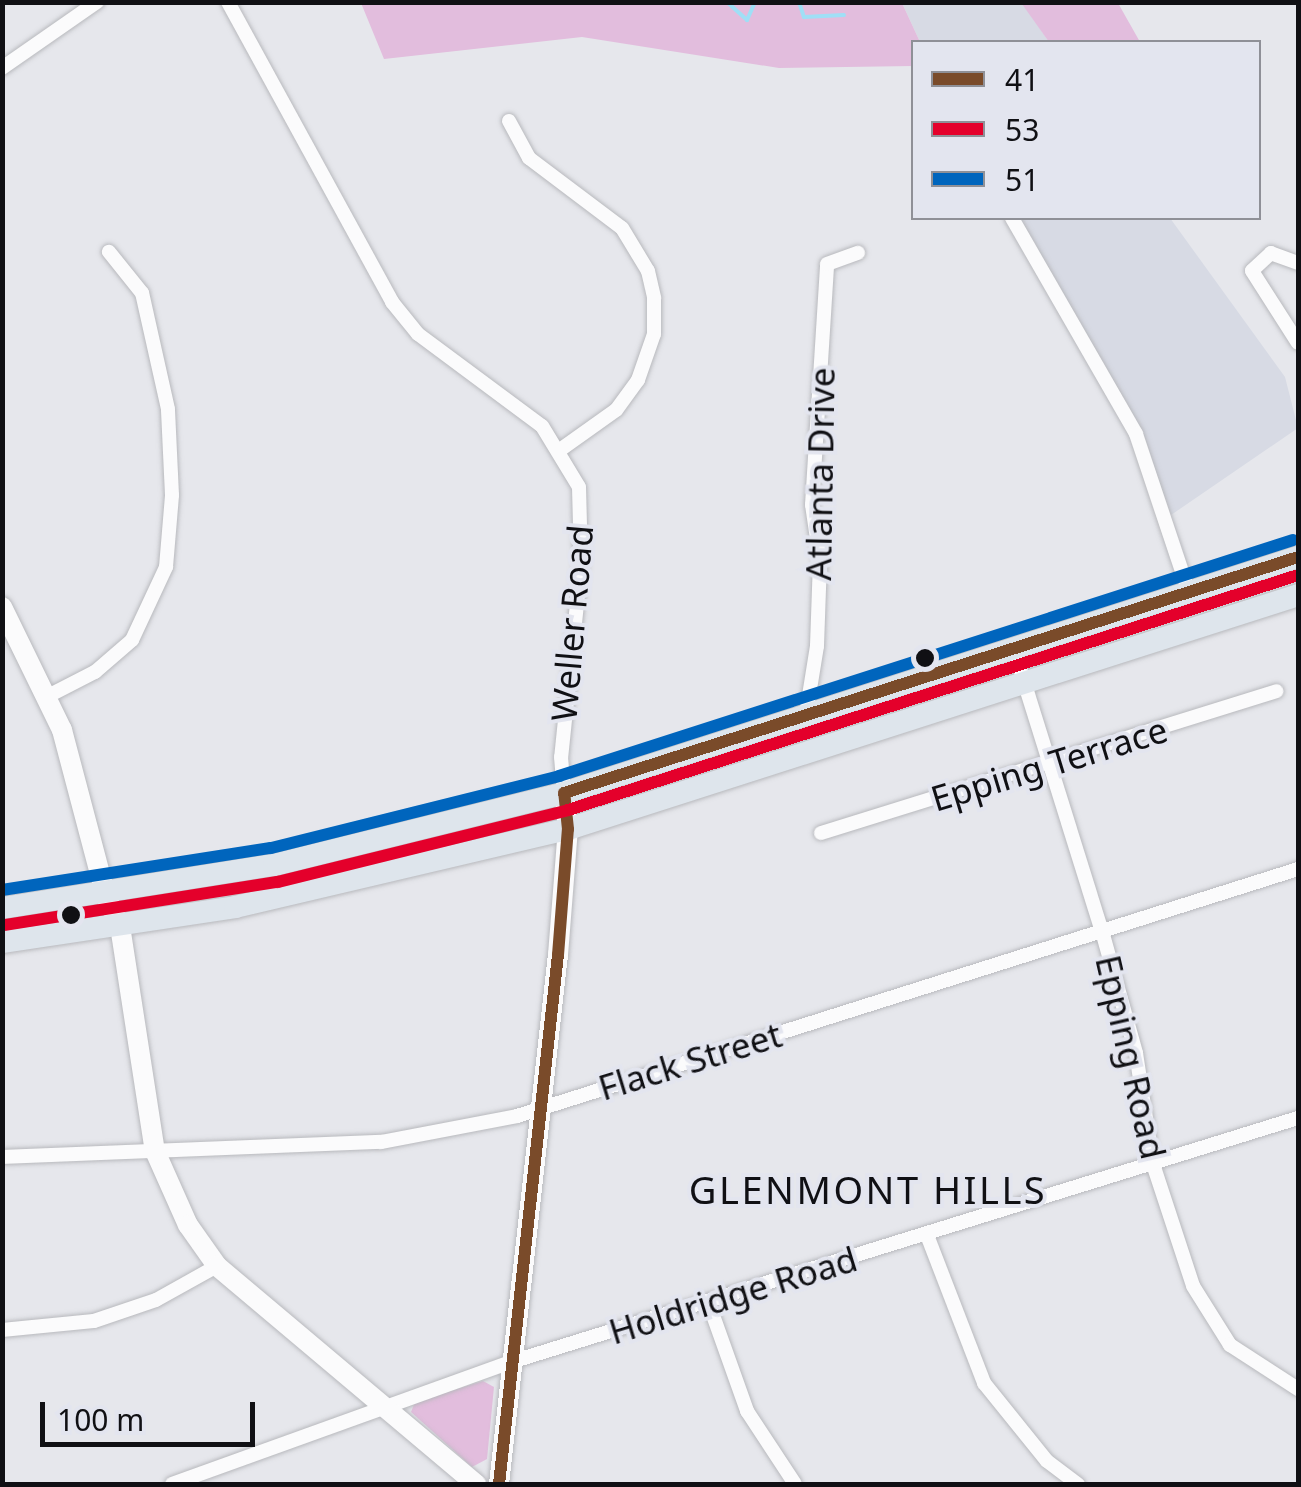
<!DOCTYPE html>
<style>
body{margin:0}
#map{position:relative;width:1301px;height:1487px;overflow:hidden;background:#e6e7ec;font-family:"Noto Sans",sans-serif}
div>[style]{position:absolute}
.built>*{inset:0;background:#d7dae4}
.green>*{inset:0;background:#e2bddd}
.stream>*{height:4px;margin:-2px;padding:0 2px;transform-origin:2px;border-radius:2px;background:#9fdff6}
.roads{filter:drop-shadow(0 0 2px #b8b9bd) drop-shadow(0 0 2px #b8b9bd)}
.street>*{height:14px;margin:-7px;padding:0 7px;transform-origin:7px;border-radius:7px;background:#fbfbfc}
.secondary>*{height:20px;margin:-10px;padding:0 10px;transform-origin:10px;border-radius:10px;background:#fbfbfc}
.primary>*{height:22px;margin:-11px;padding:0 11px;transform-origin:11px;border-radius:11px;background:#dee5ec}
.bus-1>*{height:12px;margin:-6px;padding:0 6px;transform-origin:6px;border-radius:6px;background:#7a4b2a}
.bus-2>*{height:12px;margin:-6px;padding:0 6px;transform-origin:6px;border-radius:6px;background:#e4002b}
.bus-3>*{height:12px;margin:-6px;padding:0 6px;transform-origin:6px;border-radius:6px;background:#0065bd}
.dots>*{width:28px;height:28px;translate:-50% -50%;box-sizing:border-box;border:5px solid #e3e5ef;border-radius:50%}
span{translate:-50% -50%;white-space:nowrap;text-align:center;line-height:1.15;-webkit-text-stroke:8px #e3e5ef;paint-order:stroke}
.street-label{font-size:35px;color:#101014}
.neighbourhood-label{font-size:38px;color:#101014;letter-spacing:2.5px}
.frame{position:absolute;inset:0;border:5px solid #101014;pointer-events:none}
.legend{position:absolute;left:911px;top:40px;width:350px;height:180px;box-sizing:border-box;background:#e3e5ef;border:2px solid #8f9097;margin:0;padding:12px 18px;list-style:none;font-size:30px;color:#101014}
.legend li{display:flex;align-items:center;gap:20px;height:50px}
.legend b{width:50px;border:2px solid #8f9097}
.scale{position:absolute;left:40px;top:1402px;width:215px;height:45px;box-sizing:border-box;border:5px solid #101014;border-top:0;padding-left:12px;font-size:30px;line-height:35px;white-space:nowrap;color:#101014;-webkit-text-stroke:8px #e3e5ef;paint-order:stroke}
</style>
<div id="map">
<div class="built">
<div style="clip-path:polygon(902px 3px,1023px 3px,1049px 42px,920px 42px)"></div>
<div style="clip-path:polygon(1019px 218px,1170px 218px,1285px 377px,1298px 428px,1171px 515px,1134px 417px)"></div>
</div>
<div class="green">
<div style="clip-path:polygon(361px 3px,902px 3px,920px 42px,914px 42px,913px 66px,779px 68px,582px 37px,384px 59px)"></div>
<div style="clip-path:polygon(1118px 3px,1140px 42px,1049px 42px,1022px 4px)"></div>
<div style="clip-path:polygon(483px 1381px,494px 1387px,487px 1459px,472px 1467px,411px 1412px,415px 1402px)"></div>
</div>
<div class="stream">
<div style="left:727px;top:2px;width:27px;rotate:42deg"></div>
<div style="left:747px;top:20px;width:20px;rotate:-66deg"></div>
<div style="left:799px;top:2px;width:16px;rotate:72deg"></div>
<div style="left:804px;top:17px;width:40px;rotate:-2.9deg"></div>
</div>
<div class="roads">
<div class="street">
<div style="left:228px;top:2px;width:342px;rotate:61.3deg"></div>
<div style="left:392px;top:302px;width:41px;rotate:50.9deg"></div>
<div style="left:418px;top:334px;width:154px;rotate:36.6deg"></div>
<div style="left:542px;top:426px;width:71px;rotate:58.8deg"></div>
<div style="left:579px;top:487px;width:78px;rotate:88.5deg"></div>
<div style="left:581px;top:565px;width:193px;rotate:95.9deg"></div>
<div style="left:561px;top:757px;width:36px;rotate:85deg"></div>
<div style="left:2px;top:68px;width:116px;rotate:-34.8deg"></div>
<div style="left:509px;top:121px;width:42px;rotate:61.6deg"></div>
<div style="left:529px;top:158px;width:116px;rotate:37deg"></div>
<div style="left:622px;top:228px;width:50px;rotate:58.8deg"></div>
<div style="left:648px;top:271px;width:28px;rotate:77deg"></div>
<div style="left:654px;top:298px;width:36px;rotate:90deg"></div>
<div style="left:654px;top:334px;width:49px;rotate:109.2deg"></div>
<div style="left:638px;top:380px;width:37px;rotate:126deg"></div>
<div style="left:616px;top:410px;width:69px;rotate:144.5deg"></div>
<div style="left:1012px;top:218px;width:249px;rotate:60.1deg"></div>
<div style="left:1136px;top:434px;width:163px;rotate:71.5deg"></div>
<div style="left:1298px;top:263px;width:29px;rotate:-160deg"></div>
<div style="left:1271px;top:253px;width:26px;rotate:137deg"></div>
<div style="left:1252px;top:271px;width:85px;rotate:57.4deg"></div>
<div style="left:1013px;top:646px;width:299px;rotate:72.7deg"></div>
<div style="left:1102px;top:931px;width:127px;rotate:74.4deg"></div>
<div style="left:1136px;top:1053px;width:112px;rotate:81.3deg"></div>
<div style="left:1153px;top:1164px;width:128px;rotate:71.8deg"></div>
<div style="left:1193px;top:1286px;width:70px;rotate:57.9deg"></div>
<div style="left:1230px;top:1345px;width:81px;rotate:32.9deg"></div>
<div style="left:48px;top:696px;width:53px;rotate:-27.1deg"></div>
<div style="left:95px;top:672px;width:49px;rotate:-40.9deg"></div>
<div style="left:132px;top:640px;width:81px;rotate:-65deg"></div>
<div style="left:166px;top:567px;width:72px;rotate:-85.2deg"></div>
<div style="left:172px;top:495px;width:86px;rotate:-92.7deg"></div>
<div style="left:168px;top:409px;width:119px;rotate:-102.6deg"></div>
<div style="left:142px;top:293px;width:53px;rotate:-128.8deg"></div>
<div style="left:806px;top:714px;width:69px;rotate:-80.8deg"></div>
<div style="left:817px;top:646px;width:87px;rotate:-88deg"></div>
<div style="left:820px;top:559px;width:55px;rotate:-98.4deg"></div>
<div style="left:812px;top:505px;width:241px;rotate:-86.4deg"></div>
<div style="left:827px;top:264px;width:33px;rotate:-20deg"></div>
<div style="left:821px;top:833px;width:477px;rotate:-17.3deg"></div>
<div style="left:2px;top:1157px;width:379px;rotate:-2.3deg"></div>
<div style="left:381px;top:1142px;width:138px;rotate:-10.8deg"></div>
<div style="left:517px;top:1116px;width:819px;rotate:-17.55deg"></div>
<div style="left:927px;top:1235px;width:159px;rotate:68.9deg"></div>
<div style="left:984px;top:1383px;width:100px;rotate:51.1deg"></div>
<div style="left:1047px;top:1461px;width:39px;rotate:37deg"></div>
<div style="left:709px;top:1304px;width:114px;rotate:70.4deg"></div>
<div style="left:747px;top:1411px;width:87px;rotate:56.7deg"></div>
<div style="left:2px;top:1330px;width:92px;rotate:-5.6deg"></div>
<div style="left:94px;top:1321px;width:65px;rotate:-18.7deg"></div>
<div style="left:156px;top:1300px;width:70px;rotate:-29.1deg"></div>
<div style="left:172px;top:1484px;width:360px;rotate:-19.8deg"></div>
<div style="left:511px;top:1362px;width:824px;rotate:-17.23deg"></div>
</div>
<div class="secondary">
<div style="left:2px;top:607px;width:137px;rotate:64deg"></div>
<div style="left:62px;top:730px;width:173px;rotate:75.2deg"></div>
<div style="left:106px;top:897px;width:32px;rotate:64deg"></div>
<div style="left:120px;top:926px;width:228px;rotate:81.2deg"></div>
<div style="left:155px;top:1151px;width:81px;rotate:66deg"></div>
<div style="left:188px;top:1225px;width:50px;rotate:54.7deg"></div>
<div style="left:217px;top:1266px;width:339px;rotate:40.1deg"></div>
<div style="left:499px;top:1484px;width:532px;rotate:-83.64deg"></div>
<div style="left:558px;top:955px;width:126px;rotate:-85.5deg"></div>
<div style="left:568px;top:829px;width:36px;rotate:-96deg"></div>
</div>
<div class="primary">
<div style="left:2px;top:908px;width:275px;rotate:-9deg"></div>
<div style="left:274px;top:865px;width:299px;rotate:-13.9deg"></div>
<div style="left:564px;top:793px;width:771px;rotate:-17.82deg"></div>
<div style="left:2px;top:942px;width:236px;rotate:-8.5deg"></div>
<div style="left:235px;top:907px;width:342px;rotate:-13.2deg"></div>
<div style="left:568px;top:829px;width:767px;rotate:-17.77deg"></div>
</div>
</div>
<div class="bus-1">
<div style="left:564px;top:793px;width:771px;rotate:-17.82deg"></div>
<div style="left:499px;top:1484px;width:532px;rotate:-83.64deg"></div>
<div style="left:558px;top:955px;width:126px;rotate:-85.5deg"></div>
<div style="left:568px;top:829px;width:36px;rotate:-96deg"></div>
</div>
<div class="bus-2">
<div style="left:5px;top:925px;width:276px;rotate:-9deg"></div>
<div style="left:278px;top:882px;width:299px;rotate:-13.9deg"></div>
<div style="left:568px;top:810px;width:767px;rotate:-17.84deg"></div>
</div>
<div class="bus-3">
<div style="left:2px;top:890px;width:272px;rotate:-8.9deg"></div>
<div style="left:271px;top:848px;width:297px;rotate:-14deg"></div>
<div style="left:559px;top:776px;width:771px;rotate:-17.82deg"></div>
</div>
<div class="dots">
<div style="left:925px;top:658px;background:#101014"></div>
<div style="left:71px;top:915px;background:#101014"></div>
</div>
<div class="street-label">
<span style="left:820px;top:474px;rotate:-89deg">Atlanta Drive</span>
<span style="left:572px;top:623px;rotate:-85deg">Weller Road</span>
<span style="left:1049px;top:764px;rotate:-17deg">Epping Terrace</span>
<span style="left:1131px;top:1057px;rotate:77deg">Epping Road</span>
<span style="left:690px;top:1061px;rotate:-17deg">Flack Street</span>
<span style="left:733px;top:1295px;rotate:-17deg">Holdridge Road</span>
</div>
<div class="neighbourhood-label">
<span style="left:868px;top:1190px">GLENMONT HILLS</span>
</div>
<div class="frame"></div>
<ul class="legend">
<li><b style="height:12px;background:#7a4b2a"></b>41</li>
<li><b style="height:12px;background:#e4002b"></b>53</li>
<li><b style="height:12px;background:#0065bd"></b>51</li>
</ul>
<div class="scale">100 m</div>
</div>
